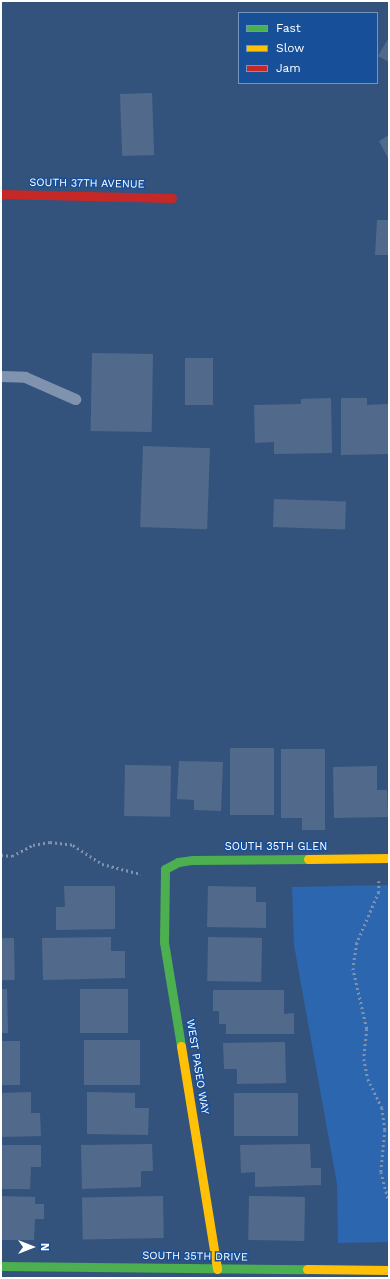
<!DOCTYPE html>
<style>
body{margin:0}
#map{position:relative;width:390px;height:1279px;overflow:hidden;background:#34537c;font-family:"Work Sans",sans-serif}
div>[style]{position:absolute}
.green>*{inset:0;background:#2b66af}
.building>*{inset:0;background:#516a8b;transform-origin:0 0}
.path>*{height:2.5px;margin-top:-1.25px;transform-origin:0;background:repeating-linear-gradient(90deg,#7f93ae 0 2px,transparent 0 5px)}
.lane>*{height:11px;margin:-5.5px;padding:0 5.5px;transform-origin:5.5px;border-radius:5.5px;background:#7f93ae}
.fast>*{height:9px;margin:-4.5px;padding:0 4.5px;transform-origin:4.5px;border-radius:4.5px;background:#4caf50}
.slow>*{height:9px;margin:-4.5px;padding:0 4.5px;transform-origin:4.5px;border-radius:4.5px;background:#ffc107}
.jam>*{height:9px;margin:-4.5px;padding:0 4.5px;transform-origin:4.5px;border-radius:4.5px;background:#c62828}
span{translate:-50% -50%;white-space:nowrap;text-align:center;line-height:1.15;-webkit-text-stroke:3px #174f99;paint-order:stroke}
.street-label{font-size:11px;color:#fff}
.frame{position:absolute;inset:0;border:2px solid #fff;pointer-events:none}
.legend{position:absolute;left:238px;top:12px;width:140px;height:72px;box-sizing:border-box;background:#174f99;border:1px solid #7495c2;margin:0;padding:5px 7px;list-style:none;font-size:12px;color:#fff}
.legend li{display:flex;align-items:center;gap:8px;height:20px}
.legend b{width:20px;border:1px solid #7495c2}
.north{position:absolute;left:12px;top:1227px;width:40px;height:40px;-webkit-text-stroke:3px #174f99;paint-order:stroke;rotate:90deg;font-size:11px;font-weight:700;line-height:16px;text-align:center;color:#fff}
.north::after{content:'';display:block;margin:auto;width:14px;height:18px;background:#fff;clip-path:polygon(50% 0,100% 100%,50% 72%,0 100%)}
</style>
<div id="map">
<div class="green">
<div style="clip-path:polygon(389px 885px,389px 1242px,338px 1243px,337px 1184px,294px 945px,292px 887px)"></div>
</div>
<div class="building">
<div style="clip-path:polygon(389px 37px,389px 62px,378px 56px)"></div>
<div style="left:152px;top:93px;width:62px;height:32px;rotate:88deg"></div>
<div style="clip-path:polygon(389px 135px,389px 160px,379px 141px)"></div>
<div style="clip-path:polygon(377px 220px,389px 220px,389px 255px,375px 255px)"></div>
<div style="left:92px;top:353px;width:61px;height:78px;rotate:1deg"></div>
<div style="left:185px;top:358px;width:28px;height:47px"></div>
<div style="clip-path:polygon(331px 398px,332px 453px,274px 454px,274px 442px,255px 443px,254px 405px,301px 404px,301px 399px)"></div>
<div style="clip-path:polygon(341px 398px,367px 398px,367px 405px,389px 404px,389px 454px,341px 455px)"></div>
<div style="left:143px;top:446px;width:67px;height:81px;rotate:2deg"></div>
<div style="left:274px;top:499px;width:72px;height:28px;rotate:2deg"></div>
<div style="left:230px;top:748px;width:44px;height:67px"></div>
<div style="clip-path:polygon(281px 749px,325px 749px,325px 830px,302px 830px,302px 818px,281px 818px)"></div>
<div style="clip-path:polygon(179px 761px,223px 762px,221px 811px,194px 810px,194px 800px,177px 799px)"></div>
<div style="left:125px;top:765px;width:46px;height:51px;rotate:1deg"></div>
<div style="clip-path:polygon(377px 766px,377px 790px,387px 790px,388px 817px,334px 818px,333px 767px)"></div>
<div style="clip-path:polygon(64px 886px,115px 886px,115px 929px,56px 930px,56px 907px,65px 907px)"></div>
<div style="clip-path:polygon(208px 886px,256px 887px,256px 902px,266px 902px,266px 928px,207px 927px)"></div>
<div style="clip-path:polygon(111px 937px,111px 951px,125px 951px,125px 978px,43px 980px,42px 938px)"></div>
<div style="left:208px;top:937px;width:54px;height:44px;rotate:1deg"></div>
<div style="left:14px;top:938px;width:42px;height:13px;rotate:89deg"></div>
<div style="clip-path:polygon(1px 989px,7px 989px,8px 1033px,1px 1033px)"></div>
<div style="left:128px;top:989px;width:44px;height:48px;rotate:90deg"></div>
<div style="clip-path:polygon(213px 990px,284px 990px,284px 1014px,294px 1013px,294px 1034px,226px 1034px,226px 1024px,219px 1024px,219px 1011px,213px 1011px)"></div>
<div style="left:140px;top:1040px;width:45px;height:56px;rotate:90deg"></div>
<div style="left:1px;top:1041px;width:19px;height:44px"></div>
<div style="clip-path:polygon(285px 1042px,286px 1083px,237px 1084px,237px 1069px,224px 1069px,223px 1043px)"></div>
<div style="clip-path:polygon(31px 1092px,31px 1113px,40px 1113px,41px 1136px,1px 1137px,1px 1093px)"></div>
<div style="clip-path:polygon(87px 1092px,135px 1093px,135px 1108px,149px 1108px,148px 1135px,87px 1134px)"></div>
<div style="left:234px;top:1093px;width:64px;height:43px"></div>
<div style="clip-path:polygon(152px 1144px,153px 1171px,141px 1171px,141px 1187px,82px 1189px,81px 1145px)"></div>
<div style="clip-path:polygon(310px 1144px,311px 1168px,321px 1168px,321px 1185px,255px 1187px,255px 1172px,241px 1173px,240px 1145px)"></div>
<div style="clip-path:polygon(1px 1145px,41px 1145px,41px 1167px,31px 1167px,30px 1189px,1px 1189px)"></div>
<div style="clip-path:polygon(1px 1196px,35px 1197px,35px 1204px,44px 1204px,44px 1219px,35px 1219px,34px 1240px,1px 1240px)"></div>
<div style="left:163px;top:1196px;width:42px;height:81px;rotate:89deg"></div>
<div style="left:249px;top:1196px;width:56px;height:44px;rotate:1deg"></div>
</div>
<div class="path">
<div style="left:1px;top:855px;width:11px;rotate:5deg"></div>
<div style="left:12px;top:856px;width:24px;rotate:-28deg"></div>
<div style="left:33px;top:845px;width:17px;rotate:-10deg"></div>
<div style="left:50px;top:842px;width:23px;rotate:7deg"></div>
<div style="left:73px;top:845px;width:35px;rotate:33deg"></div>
<div style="left:102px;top:864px;width:40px;rotate:14.4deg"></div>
<div style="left:379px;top:881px;width:11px;rotate:90deg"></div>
<div style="left:379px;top:892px;width:56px;rotate:113.3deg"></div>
<div style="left:357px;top:943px;width:25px;rotate:99deg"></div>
<div style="left:353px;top:968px;width:63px;rotate:77.1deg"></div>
<div style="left:367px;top:1029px;width:30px;rotate:96deg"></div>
<div style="left:364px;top:1059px;width:20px;rotate:79deg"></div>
<div style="left:368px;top:1079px;width:32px;rotate:64deg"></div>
<div style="left:382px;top:1108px;width:22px;rotate:82deg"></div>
<div style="left:385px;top:1130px;width:42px;rotate:95.4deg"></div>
<div style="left:381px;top:1172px;width:30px;rotate:75deg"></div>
</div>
<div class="lane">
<div style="left:1px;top:376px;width:24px;rotate:2deg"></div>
<div style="left:25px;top:377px;width:55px;rotate:23.7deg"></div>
</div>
<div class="fast">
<div style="left:181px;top:1046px;width:105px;rotate:-99.3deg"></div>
<div style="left:164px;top:942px;width:73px;rotate:-89.2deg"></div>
<div style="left:165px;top:869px;width:15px;rotate:-28deg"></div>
<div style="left:178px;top:862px;width:15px;rotate:-8deg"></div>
<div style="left:193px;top:860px;width:115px;rotate:-0.5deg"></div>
<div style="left:1px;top:1266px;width:306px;rotate:0.6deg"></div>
</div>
<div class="slow">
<div style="left:308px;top:859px;width:81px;rotate:-0.7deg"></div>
<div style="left:181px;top:1046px;width:226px;rotate:80.8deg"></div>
<div style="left:307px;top:1269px;width:82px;rotate:0.7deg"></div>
</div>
<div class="jam">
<div style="left:1px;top:194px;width:171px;rotate:1.3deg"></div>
</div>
<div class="street-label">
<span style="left:87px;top:184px;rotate:1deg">SOUTH 37TH AVENUE</span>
<span style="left:276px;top:847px">SOUTH 35TH GLEN</span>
<span style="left:197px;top:1067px;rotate:81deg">WEST PASEO WAY</span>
<span style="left:195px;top:1257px;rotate:1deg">SOUTH 35TH DRIVE</span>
</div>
<div class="frame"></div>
<ul class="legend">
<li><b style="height:5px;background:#4caf50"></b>Fast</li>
<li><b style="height:5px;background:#ffc107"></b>Slow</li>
<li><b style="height:5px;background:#c62828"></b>Jam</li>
</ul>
<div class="north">N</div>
</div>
